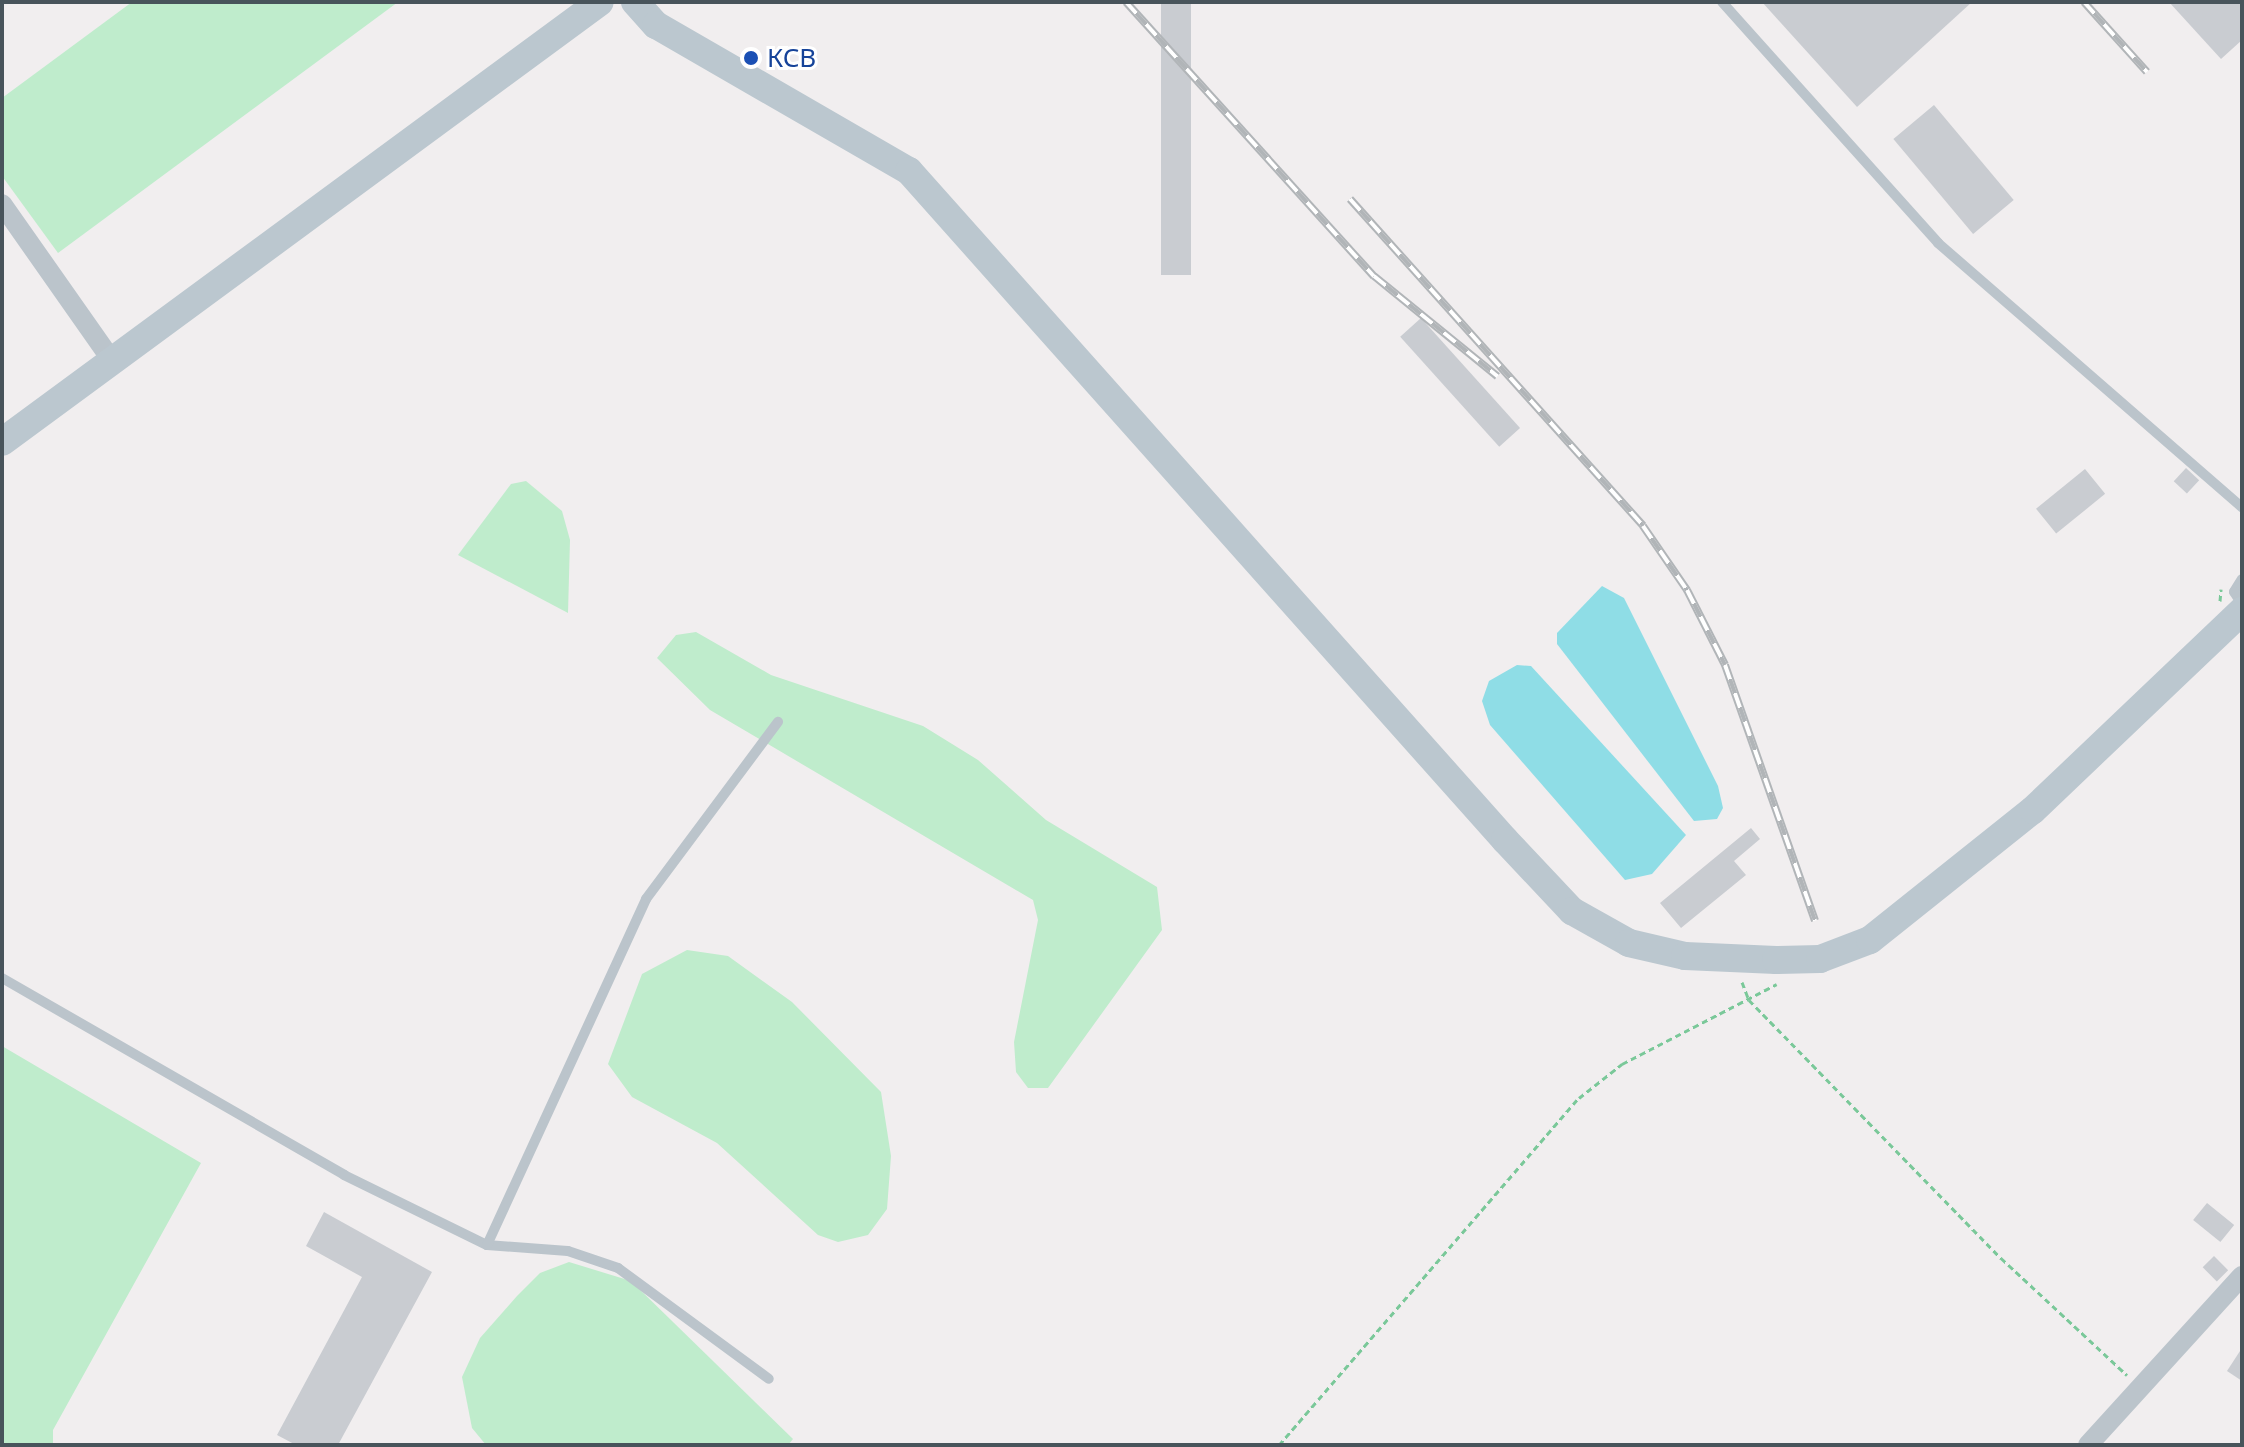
<!DOCTYPE html>
<meta charset="utf-8">
<style>
body{margin:0}
#map{position:relative;width:2244px;height:1447px;overflow:hidden;background:#f1eeef;font-family:"Noto Sans",sans-serif}
div>[style]{position:absolute}
.green>*{inset:0;background:#bfeccc}
.water>*{inset:0;background:#8fdde6}
.building>*{inset:0;background:#c9ccd1;transform-origin:0 0}
.path>*{height:3px;margin-top:-1.5px;transform-origin:0;background:repeating-linear-gradient(90deg,#7ac899 0 6px,transparent 0 10px)}
.lane>*{height:10px;margin:-5px;padding:0 5px;transform-origin:5px;border-radius:5px;background:#bbc4cb}
.street>*{height:20px;margin:-10px;padding:0 10px;transform-origin:10px;border-radius:10px;background:#bbc4cb}
.secondary>*{height:28px;margin:-14px;padding:0 14px;transform-origin:14px;border-radius:14px;background:#bbc7cf}
.rail>*{height:8px;margin-top:-4px;transform-origin:0;background:repeating-linear-gradient(90deg,#fff 0 15px,#b1b5b8 0 30px);box-sizing:border-box;border-block:2px solid #b1b5b8}
.dots>*{width:22px;height:22px;translate:-50% -50%;box-sizing:border-box;border:4px solid #fff;border-radius:50%}
span{translate:-50% -50%;white-space:nowrap;text-align:center;line-height:1.15;-webkit-text-stroke:6px #fff;paint-order:stroke}
.transit-label{font-size:26px;color:#164399}
.left{translate:0 -50%;text-align:left}
.frame{position:absolute;inset:0;border:4px solid #48545b;pointer-events:none}
</style>
<div id="map">
<div class="green">
<div style="clip-path:polygon(132px 2px,398px 2px,58px 253px,2px 176px,2px 98px)"></div>
<div style="clip-path:polygon(526px 481px,562px 511px,570px 540px,568px 613px,458px 555px,511px 484px)"></div>
<div style="clip-path:polygon(696px 632px,771px 675px,923px 726px,978px 760px,1046px 820px,1157px 887px,1162px 930px,1048px 1088px,1028px 1088px,1016px 1072px,1014px 1042px,1038px 920px,1033px 900px,710px 710px,657px 658px,676px 635px)"></div>
<div style="clip-path:polygon(687px 950px,728px 956px,792px 1002px,881px 1092px,891px 1156px,887px 1209px,868px 1235px,838px 1242px,818px 1235px,717px 1143px,632px 1097px,608px 1064px,642px 974px)"></div>
<div style="clip-path:polygon(2px 1046px,201px 1163px,53px 1430px,53px 1445px,2px 1445px)"></div>
<div style="clip-path:polygon(569px 1262px,631px 1281px,793px 1439px,788px 1445px,486px 1445px,472px 1428px,462px 1377px,480px 1338px,517px 1296px,540px 1273px)"></div>
</div>
<div class="water">
<div style="clip-path:polygon(1602px 586px,1624px 598px,1718px 786px,1723px 808px,1717px 819px,1694px 821px,1557px 644px,1557px 633px)"></div>
<div style="clip-path:polygon(1517px 665px,1531px 666px,1686px 835px,1652px 874px,1625px 880px,1490px 725px,1482px 701px,1489px 681px)"></div>
</div>
<div class="building">
<div style="left:1161px;top:2px;width:30px;height:273px"></div>
<div style="clip-path:polygon(1762px 2px,1972px 2px,1857px 107px)"></div>
<div style="clip-path:polygon(2169px 2px,2242px 2px,2242px 40px,2221px 59px)"></div>
<div style="left:1934px;top:105px;width:124px;height:53px;rotate:50deg"></div>
<div style="left:1421px;top:318px;width:148px;height:28px;rotate:48deg"></div>
<div style="left:2186px;top:468px;width:18px;height:18px;rotate:43deg"></div>
<div style="left:2085px;top:469px;width:32px;height:63px;rotate:51deg"></div>
<div style="clip-path:polygon(1751px 828px,1760px 839px,1734px 861px,1746px 875px,1681px 928px,1660px 903px)"></div>
<div style="left:2207px;top:1203px;width:35px;height:22px;rotate:39deg"></div>
<div style="clip-path:polygon(324px 1212px,432px 1272px,338px 1445px,296px 1445px,277px 1435px,362px 1277px,306px 1246px)"></div>
<div style="left:2214px;top:1256px;width:20px;height:16px;rotate:45deg"></div>
<div style="clip-path:polygon(2240px 1351px,2242px 1352px,2242px 1381px,2227px 1371px)"></div>
</div>
<div class="path">
<div style="left:2220px;top:601px;width:12px;rotate:-85deg"></div>
<div style="left:1742px;top:982px;width:19px;rotate:69deg"></div>
<div style="left:1749px;top:1000px;width:361px;rotate:45.7deg"></div>
<div style="left:2001px;top:1258px;width:172px;rotate:42.9deg"></div>
<div style="left:1279px;top:1445px;width:459px;rotate:-49.2deg"></div>
<div style="left:1579px;top:1098px;width:55px;rotate:-38.3deg"></div>
<div style="left:1622px;top:1064px;width:174px;rotate:-27.3deg"></div>
</div>
<div class="lane">
<div style="left:1722px;top:2px;width:324px;rotate:48.1deg"></div>
<div style="left:1938px;top:243px;width:403px;rotate:41deg"></div>
<div style="left:2242px;top:579px;width:15px;rotate:122deg"></div>
<div style="left:2234px;top:592px;width:14px;rotate:56deg"></div>
<div style="left:2px;top:978px;width:395px;rotate:29.9deg"></div>
<div style="left:344px;top:1175px;width:159px;rotate:26.1deg"></div>
<div style="left:487px;top:1245px;width:81px;rotate:4.2deg"></div>
<div style="left:568px;top:1251px;width:53px;rotate:18.8deg"></div>
<div style="left:618px;top:1268px;width:187px;rotate:36.3deg"></div>
<div style="left:487px;top:1245px;width:381px;rotate:-65.3deg"></div>
<div style="left:646px;top:899px;width:221px;rotate:-53.3deg"></div>
</div>
<div class="street">
<div style="left:2px;top:204px;width:193px;rotate:54.9deg"></div>
<div style="left:2088px;top:1445px;width:229px;rotate:-47.7deg"></div>
</div>
<div class="secondary">
<div style="left:635px;top:2px;width:31px;rotate:48deg"></div>
<div style="left:656px;top:25px;width:292px;rotate:30deg"></div>
<div style="left:909px;top:171px;width:896px;rotate:48.3deg"></div>
<div style="left:1505px;top:840px;width:98px;rotate:46.7deg"></div>
<div style="left:1572px;top:911px;width:65px;rotate:29.3deg"></div>
<div style="left:1629px;top:943px;width:57px;rotate:13.1deg"></div>
<div style="left:1685px;top:956px;width:91px;rotate:2.5deg"></div>
<div style="left:1776px;top:960px;width:44px;rotate:-1.3deg"></div>
<div style="left:1820px;top:959px;width:53px;rotate:-20.8deg"></div>
<div style="left:1870px;top:940px;width:208px;rotate:-38.6deg"></div>
<div style="left:2033px;top:810px;width:289px;rotate:-43.6deg"></div>
<div style="left:2px;top:442px;width:742px;rotate:-36.35deg"></div>
</div>
<div class="rail">
<div style="left:1126px;top:2px;width:370px;rotate:47.9deg"></div>
<div style="left:1374px;top:276px;width:159px;rotate:39.1deg"></div>
<div style="left:2084px;top:2px;width:94px;rotate:48deg"></div>
<div style="left:1350px;top:199px;width:439px;rotate:48.1deg"></div>
<div style="left:1643px;top:526px;width:78px;rotate:55.5deg"></div>
<div style="left:1687px;top:590px;width:84px;rotate:63.1deg"></div>
<div style="left:1725px;top:665px;width:271px;rotate:70.6deg"></div>
</div>
<div class="dots">
<div style="left:751px;top:58px;background:#1a4fb4"></div>
</div>
<div class="transit-label">
<span class="left" style="left:767px;top:58px">КСВ</span>
</div>
<div class="frame"></div>
</div>
